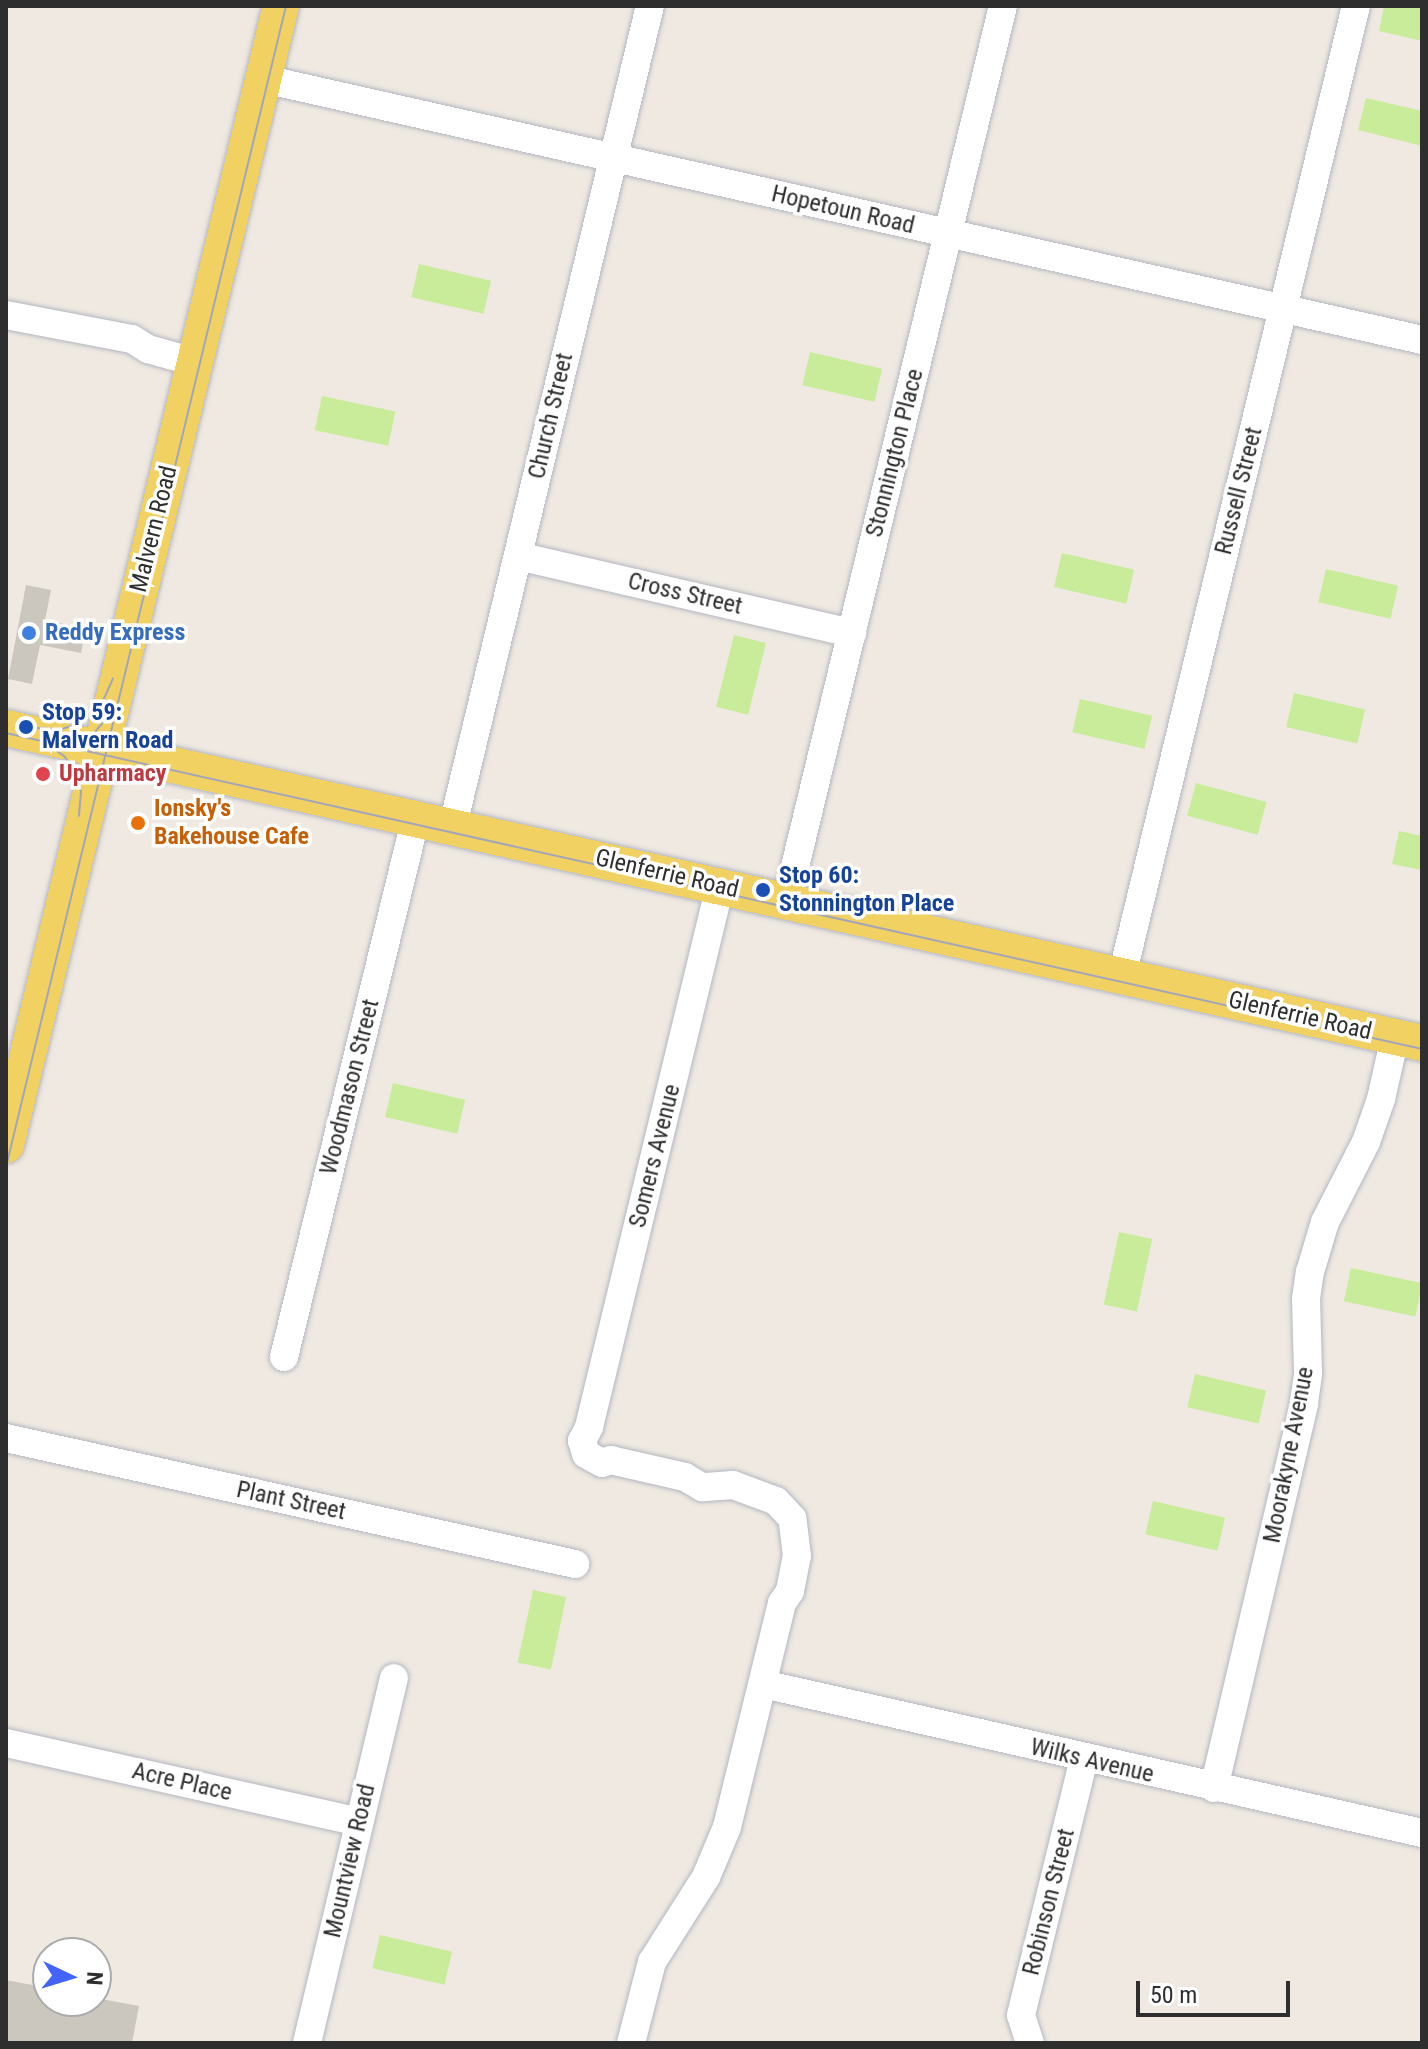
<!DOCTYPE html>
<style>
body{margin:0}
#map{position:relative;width:1428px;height:2049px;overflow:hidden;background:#efe9e1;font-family:"Roboto Condensed",sans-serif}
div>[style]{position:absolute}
.pitch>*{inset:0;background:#c9ec9a;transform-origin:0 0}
.building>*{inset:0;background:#cbc7bf}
.roads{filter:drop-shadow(0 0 2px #b4b7c1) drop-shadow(0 0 2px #b4b7c1)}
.minor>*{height:28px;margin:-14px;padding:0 14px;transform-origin:14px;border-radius:14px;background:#fff}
.major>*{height:36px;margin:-18px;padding:0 18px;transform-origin:18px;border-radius:18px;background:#f2d163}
.tram>*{height:2px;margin:-1px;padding:0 1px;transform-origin:1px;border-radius:1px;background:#a3a6b8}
.dots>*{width:22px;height:22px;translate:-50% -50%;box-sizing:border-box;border:4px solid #fff;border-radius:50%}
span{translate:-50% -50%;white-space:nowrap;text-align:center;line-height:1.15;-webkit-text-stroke:7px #fff;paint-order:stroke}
.street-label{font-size:24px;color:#2e2e2e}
.shop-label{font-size:24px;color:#366cbe;font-weight:700}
.left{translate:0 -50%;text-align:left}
.transit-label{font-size:24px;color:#164399;font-weight:700}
.health-label{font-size:24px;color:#be3a42;font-weight:700}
.food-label{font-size:24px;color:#c56008;font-weight:700}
.frame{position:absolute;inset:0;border:8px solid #2e2e2e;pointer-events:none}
.north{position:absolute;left:32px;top:1937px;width:80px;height:80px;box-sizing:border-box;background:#fff;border:2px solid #ababab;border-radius:50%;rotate:94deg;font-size:22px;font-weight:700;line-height:32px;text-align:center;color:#2e2e2e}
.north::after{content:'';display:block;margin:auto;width:28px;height:36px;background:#4264fb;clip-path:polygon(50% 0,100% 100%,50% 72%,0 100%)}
.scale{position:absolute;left:1136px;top:1981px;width:154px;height:36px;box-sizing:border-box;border:4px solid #2e2e2e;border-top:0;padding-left:10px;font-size:24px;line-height:28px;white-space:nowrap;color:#2e2e2e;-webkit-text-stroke:6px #fff;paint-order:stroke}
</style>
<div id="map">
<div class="pitch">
<div style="clip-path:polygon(1384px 6px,1422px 6px,1422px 41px,1379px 31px)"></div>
<div style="clip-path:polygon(1366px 98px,1422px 111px,1422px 146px,1358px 130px)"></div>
<div style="left:419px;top:264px;width:74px;height:34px;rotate:13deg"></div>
<div style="left:810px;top:352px;width:74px;height:34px;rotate:13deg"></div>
<div style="left:322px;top:396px;width:75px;height:35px;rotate:12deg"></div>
<div style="left:1062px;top:553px;width:74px;height:35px;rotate:13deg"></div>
<div style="left:1326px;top:569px;width:74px;height:34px;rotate:13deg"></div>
<div style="left:734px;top:635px;width:33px;height:74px;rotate:14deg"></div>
<div style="left:1294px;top:693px;width:73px;height:35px;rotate:13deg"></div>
<div style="left:1080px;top:699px;width:74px;height:34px;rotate:13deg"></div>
<div style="left:1196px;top:783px;width:73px;height:34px;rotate:15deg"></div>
<div style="clip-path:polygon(1399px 831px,1422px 836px,1422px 870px,1392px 864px)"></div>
<div style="left:393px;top:1083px;width:74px;height:35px;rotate:13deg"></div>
<div style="left:1119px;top:1232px;width:34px;height:74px;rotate:12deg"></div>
<div style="left:1351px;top:1268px;width:73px;height:34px;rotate:12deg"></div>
<div style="left:1195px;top:1374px;width:73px;height:34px;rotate:13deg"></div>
<div style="left:1153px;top:1501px;width:74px;height:34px;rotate:13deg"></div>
<div style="left:533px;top:1590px;width:34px;height:74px;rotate:12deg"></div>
<div style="left:380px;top:1935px;width:74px;height:34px;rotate:13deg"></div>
</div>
<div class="building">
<div style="clip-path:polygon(26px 585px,51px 590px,45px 620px,86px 628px,81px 653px,40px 645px,32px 684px,8px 679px)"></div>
<div style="clip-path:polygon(6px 1980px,48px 1988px,48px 2001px,96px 2001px,96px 1998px,139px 2006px,132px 2043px,6px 2043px)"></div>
</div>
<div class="roads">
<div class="minor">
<div style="left:264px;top:79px;width:1187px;rotate:12.7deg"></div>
<div style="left:6px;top:315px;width:128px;rotate:10.8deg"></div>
<div style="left:132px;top:339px;width:19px;rotate:32deg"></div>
<div style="left:148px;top:349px;width:48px;rotate:15.8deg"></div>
<div style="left:518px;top:556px;width:343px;rotate:13deg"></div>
<div style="left:453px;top:825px;width:842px;rotate:-76.48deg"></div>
<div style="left:787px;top:900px;width:920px;rotate:-76.42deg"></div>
<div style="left:1122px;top:976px;width:998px;rotate:-76.44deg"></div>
<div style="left:284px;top:1357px;width:556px;rotate:-76.26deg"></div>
<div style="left:6px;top:1438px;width:583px;rotate:12.49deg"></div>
<div style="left:763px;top:1684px;width:676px;rotate:12.74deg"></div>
<div style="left:6px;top:1743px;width:362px;rotate:12.6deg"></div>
<div style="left:1214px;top:1788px;width:395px;rotate:-76.8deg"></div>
<div style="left:1304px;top:1403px;width:30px;rotate:-82deg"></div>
<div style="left:1308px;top:1373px;width:74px;rotate:-91.5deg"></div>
<div style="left:1306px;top:1299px;width:27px;rotate:-82deg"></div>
<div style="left:1310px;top:1272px;width:52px;rotate:-73.3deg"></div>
<div style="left:1325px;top:1222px;width:90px;rotate:-62.9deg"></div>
<div style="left:1366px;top:1142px;width:46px;rotate:-70.8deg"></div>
<div style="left:1381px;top:1099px;width:64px;rotate:-77.3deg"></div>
<div style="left:307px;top:2043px;width:375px;rotate:-76.6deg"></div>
<div style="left:631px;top:2043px;width:84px;rotate:-75.5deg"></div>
<div style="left:652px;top:1962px;width:101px;rotate:-57.6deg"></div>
<div style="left:706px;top:1877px;width:54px;rotate:-67.2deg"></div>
<div style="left:727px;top:1827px;width:231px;rotate:-76.2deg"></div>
<div style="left:782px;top:1603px;width:14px;rotate:-56deg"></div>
<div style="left:790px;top:1591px;width:36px;rotate:-79deg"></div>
<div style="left:797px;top:1556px;width:38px;rotate:-97deg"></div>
<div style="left:792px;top:1518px;width:23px;rotate:-133deg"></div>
<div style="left:776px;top:1501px;width:46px;rotate:-159.6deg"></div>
<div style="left:733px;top:1485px;width:31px;rotate:176deg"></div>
<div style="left:702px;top:1487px;width:20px;rotate:-150deg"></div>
<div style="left:685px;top:1477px;width:76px;rotate:-167.1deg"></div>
<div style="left:611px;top:1460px;width:9px;rotate:162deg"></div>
<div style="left:602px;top:1463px;width:18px;rotate:-151deg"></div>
<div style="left:586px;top:1454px;width:14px;rotate:-107deg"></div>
<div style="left:582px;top:1441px;width:16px;rotate:-63deg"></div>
<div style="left:589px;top:1427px;width:557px;rotate:-76.39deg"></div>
<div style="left:1030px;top:2043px;width:29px;rotate:-108deg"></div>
<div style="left:1021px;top:2015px;width:264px;rotate:-76.2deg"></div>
</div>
<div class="major">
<div style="left:6px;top:728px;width:1451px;rotate:12.54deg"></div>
<div style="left:6px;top:1145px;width:1172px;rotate:-76.43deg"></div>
</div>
</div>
<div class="tram">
<div style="left:32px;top:728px;width:30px;rotate:2deg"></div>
<div style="left:62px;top:729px;width:18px;rotate:-19deg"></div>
<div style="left:79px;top:723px;width:30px;rotate:-41deg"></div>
<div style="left:102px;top:703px;width:27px;rotate:-66deg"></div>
<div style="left:6px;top:733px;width:1451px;rotate:12.58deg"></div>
<div style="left:63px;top:742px;width:32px;rotate:-16deg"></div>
<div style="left:94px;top:733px;width:28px;rotate:-49deg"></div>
<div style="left:50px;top:746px;width:19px;rotate:36deg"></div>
<div style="left:65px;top:757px;width:19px;rotate:55deg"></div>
<div style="left:76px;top:773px;width:20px;rotate:75deg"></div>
<div style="left:81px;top:792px;width:24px;rotate:95deg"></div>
<div style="left:6px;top:1167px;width:1194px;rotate:-76.44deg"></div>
</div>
<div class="dots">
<div style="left:29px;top:633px;background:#3f7fe0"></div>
<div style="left:26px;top:727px;background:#1a4fb4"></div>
<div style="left:43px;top:774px;background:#e0444e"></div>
<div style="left:138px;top:823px;background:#e8710a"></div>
<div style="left:763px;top:890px;background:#1a4fb4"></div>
</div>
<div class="street-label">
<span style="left:843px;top:210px;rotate:13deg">Hopetoun Road</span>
<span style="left:551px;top:416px;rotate:-77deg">Church Street</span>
<span style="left:895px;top:453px;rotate:-76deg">Stonnington Place</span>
<span style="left:1239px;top:491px;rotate:-76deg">Russell Street</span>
<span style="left:154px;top:529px;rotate:-76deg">Malvern Road</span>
<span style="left:685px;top:594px;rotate:13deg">Cross Street</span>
<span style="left:667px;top:874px;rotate:13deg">Glenferrie Road</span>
<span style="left:1300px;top:1016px;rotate:13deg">Glenferrie Road</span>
<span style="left:350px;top:1087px;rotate:-76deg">Woodmason Street</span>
<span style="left:655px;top:1156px;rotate:-76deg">Somers Avenue</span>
<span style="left:1289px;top:1455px;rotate:-79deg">Moorakyne Avenue</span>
<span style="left:291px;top:1501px;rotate:12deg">Plant Street</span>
<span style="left:1092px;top:1761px;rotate:13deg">Wilks Avenue</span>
<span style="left:182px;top:1782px;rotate:13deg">Acre Place</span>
<span style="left:350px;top:1861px;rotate:-77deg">Mountview Road</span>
<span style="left:1049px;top:1902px;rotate:-76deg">Robinson Street</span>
</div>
<div class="shop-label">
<span class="left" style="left:45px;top:633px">Reddy Express</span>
</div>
<div class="transit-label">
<span class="left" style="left:42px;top:727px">Stop 59:<br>Malvern Road</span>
<span class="left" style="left:779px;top:890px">Stop 60:<br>Stonnington Place</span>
</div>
<div class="health-label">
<span class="left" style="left:59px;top:774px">Upharmacy</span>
</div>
<div class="food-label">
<span class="left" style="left:154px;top:823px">Ionsky's<br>Bakehouse Cafe</span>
</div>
<div class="frame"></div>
<div class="north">N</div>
<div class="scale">50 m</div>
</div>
